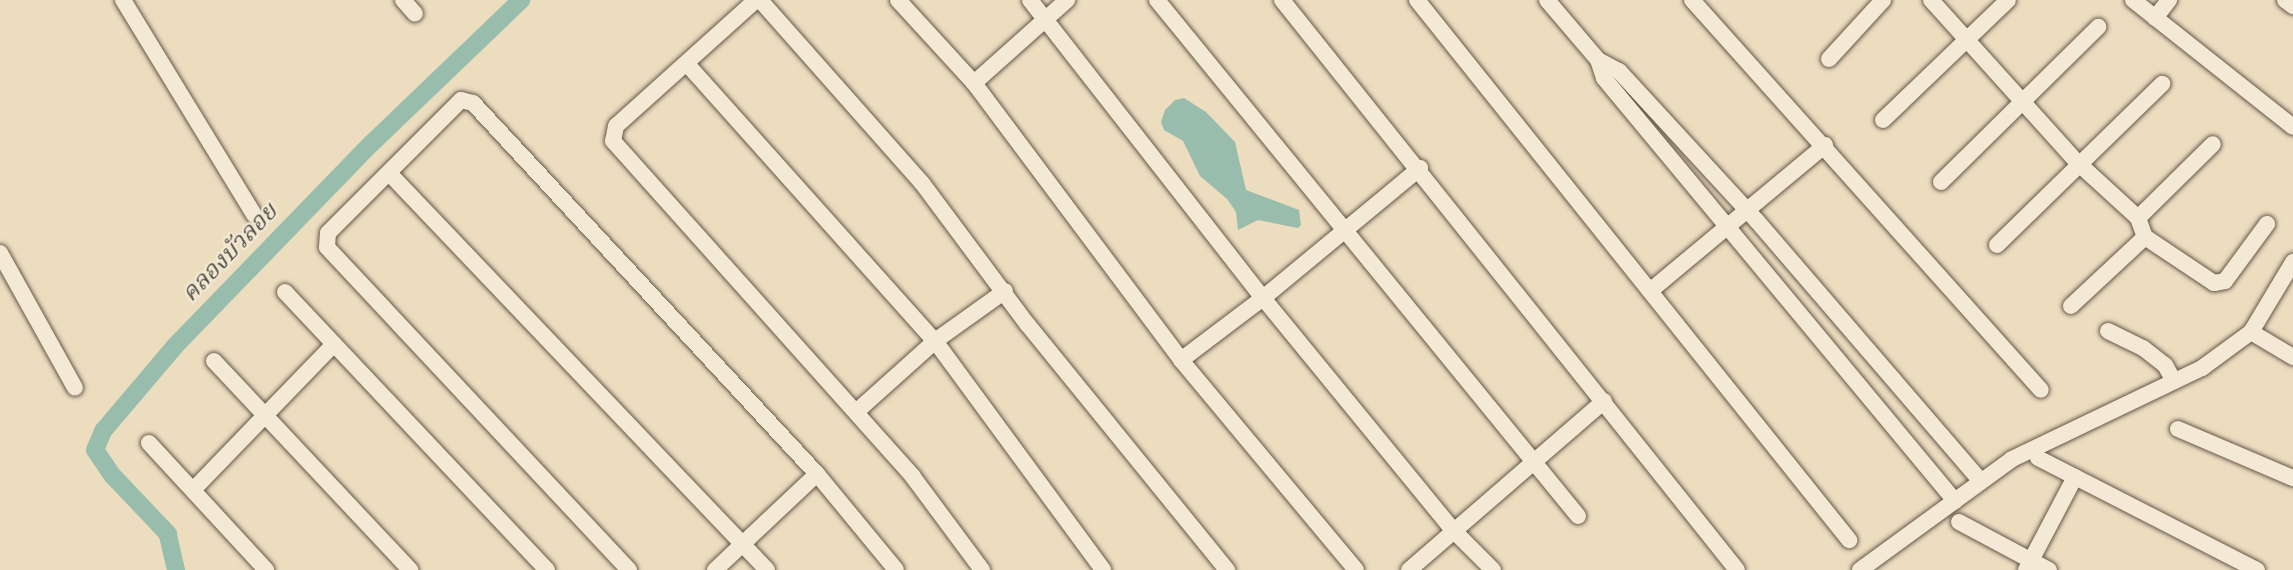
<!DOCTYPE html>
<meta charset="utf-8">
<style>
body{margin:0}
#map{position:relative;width:2293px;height:570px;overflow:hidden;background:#ecddbf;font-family:"Sorts Mill Goudy","Noto Serif Thai",serif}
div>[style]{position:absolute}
.water>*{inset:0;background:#99bdad}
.canal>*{height:18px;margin:-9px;padding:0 9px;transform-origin:9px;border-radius:9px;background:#99bdad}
.roads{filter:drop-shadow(0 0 2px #66564a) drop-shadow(0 0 2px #66564a)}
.street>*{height:16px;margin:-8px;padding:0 8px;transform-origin:8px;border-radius:8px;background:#f3e9d5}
span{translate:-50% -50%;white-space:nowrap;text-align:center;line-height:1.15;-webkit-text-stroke:4.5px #f3e9d5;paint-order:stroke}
.water-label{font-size:24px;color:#514e46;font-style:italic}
</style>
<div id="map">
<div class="water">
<div style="clip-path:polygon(1184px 98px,1206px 112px,1235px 142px,1246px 190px,1299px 210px,1301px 225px,1298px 228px,1258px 220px,1238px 230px,1236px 212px,1227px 199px,1200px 176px,1183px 141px,1164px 130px,1161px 122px,1165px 110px,1175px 100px)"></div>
</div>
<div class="canal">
<div style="left:176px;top:570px;width:37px;rotate:-103deg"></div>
<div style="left:168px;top:534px;width:81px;rotate:-133.5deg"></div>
<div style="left:112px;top:475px;width:30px;rotate:-124deg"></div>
<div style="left:95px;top:450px;width:21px;rotate:-67deg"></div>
<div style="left:103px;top:431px;width:111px;rotate:-49.7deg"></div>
<div style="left:175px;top:346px;width:283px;rotate:-45.9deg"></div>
<div style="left:372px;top:143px;width:207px;rotate:-43.8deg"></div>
</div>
<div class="roads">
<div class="street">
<div style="left:123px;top:0;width:252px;rotate:58.6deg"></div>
<div style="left:403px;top:0;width:18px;rotate:49deg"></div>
<div style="left:756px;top:0;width:188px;rotate:138deg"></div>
<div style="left:616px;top:126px;width:15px;rotate:101deg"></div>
<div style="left:613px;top:141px;width:450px;rotate:48.2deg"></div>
<div style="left:913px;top:477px;width:116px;rotate:53.4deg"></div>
<div style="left:760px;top:0;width:244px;rotate:48.5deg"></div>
<div style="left:922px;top:183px;width:177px;rotate:53.3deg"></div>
<div style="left:1028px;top:325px;width:316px;rotate:50.9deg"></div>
<div style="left:898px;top:0;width:113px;rotate:47.5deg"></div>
<div style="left:974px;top:83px;width:346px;rotate:53.2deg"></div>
<div style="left:1181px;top:360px;width:273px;rotate:50.2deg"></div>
<div style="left:1030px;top:0;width:378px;rotate:52deg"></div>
<div style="left:1263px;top:298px;width:301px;rotate:50.7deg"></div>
<div style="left:1454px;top:531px;width:55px;rotate:45deg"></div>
<div style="left:1157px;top:0;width:666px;rotate:50.79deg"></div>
<div style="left:1282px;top:0;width:729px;rotate:51.4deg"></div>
<div style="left:1417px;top:0;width:692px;rotate:51.34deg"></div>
<div style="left:1547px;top:0;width:79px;rotate:49.6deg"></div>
<div style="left:1692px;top:0;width:523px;rotate:48.18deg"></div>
<div style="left:1931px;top:0;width:219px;rotate:48deg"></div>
<div style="left:2078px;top:163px;width:81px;rotate:42.5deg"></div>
<div style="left:2138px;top:218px;width:20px;rotate:70deg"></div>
<div style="left:2133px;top:0;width:204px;rotate:38.4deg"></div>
<div style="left:2285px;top:0;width:10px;rotate:37deg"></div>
<div style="left:2155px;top:18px;width:23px;rotate:-52deg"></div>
<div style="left:1829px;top:59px;width:80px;rotate:-47.5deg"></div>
<div style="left:687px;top:64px;width:372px;rotate:48.2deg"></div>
<div style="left:935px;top:341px;width:284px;rotate:53.7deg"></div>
<div style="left:974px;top:83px;width:125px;rotate:-41.7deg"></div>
<div style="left:1883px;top:120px;width:173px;rotate:-43.8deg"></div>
<div style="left:389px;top:173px;width:548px;rotate:46.4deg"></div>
<div style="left:1941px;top:182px;width:221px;rotate:-44.6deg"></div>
<div style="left:2138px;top:218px;width:105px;rotate:-44.6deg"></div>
<div style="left:1997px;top:245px;width:231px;rotate:-44.3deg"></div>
<div style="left:0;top:253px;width:154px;rotate:60.9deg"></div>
<div style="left:1650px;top:291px;width:228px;rotate:-39.8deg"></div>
<div style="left:285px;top:292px;width:382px;rotate:46.7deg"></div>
<div style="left:2071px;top:306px;width:101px;rotate:-43deg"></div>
<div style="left:2145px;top:237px;width:83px;rotate:33.7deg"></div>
<div style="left:2214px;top:283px;width:11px;rotate:-10deg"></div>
<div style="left:2225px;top:281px;width:71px;rotate:-53.6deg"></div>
<div style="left:2108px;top:331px;width:39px;rotate:26deg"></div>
<div style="left:2143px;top:348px;width:28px;rotate:38deg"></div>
<div style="left:2165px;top:365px;width:18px;rotate:61deg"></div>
<div style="left:2251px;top:332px;width:49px;rotate:30.8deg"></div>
<div style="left:1181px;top:360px;width:103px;rotate:-37.1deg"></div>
<div style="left:1263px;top:298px;width:204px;rotate:-39.6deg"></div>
<div style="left:214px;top:361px;width:287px;rotate:46.8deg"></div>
<div style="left:856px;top:412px;width:106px;rotate:-41.9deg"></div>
<div style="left:935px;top:341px;width:86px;rotate:-35.5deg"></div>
<div style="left:2178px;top:429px;width:125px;rotate:23.1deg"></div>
<div style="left:149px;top:443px;width:173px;rotate:47.3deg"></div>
<div style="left:2038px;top:458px;width:246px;rotate:27.1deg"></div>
<div style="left:193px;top:490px;width:202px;rotate:-46deg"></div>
<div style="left:1955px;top:501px;width:550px;rotate:-129.69deg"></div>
<div style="left:1604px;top:78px;width:19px;rotate:-108deg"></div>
<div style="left:1598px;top:60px;width:24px;rotate:28deg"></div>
<div style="left:1619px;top:71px;width:204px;rotate:47.4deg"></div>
<div style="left:1757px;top:221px;width:343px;rotate:49.3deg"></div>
<div style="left:1959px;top:522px;width:102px;rotate:28.1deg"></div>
<div style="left:629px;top:570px;width:442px;rotate:-133.1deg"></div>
<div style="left:327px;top:247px;width:14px;rotate:-86deg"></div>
<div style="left:328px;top:233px;width:188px;rotate:-45deg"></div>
<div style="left:461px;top:100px;width:12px;rotate:14deg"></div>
<div style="left:473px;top:103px;width:506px;rotate:47.16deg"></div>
<div style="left:817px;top:474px;width:124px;rotate:50.5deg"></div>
<div style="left:715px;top:570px;width:140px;rotate:-43.3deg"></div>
<div style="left:1409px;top:570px;width:258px;rotate:-40.9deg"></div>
<div style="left:1860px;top:570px;width:188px;rotate:-36.1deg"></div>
<div style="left:2012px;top:459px;width:211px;rotate:-25.6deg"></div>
<div style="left:2202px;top:368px;width:61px;rotate:-36.3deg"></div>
<div style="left:2251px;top:332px;width:82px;rotate:-59deg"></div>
<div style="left:2026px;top:570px;width:105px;rotate:-62.2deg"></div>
</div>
</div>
<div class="water-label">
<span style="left:231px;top:254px;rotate:-46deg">คลองบัวลอย</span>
</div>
</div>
